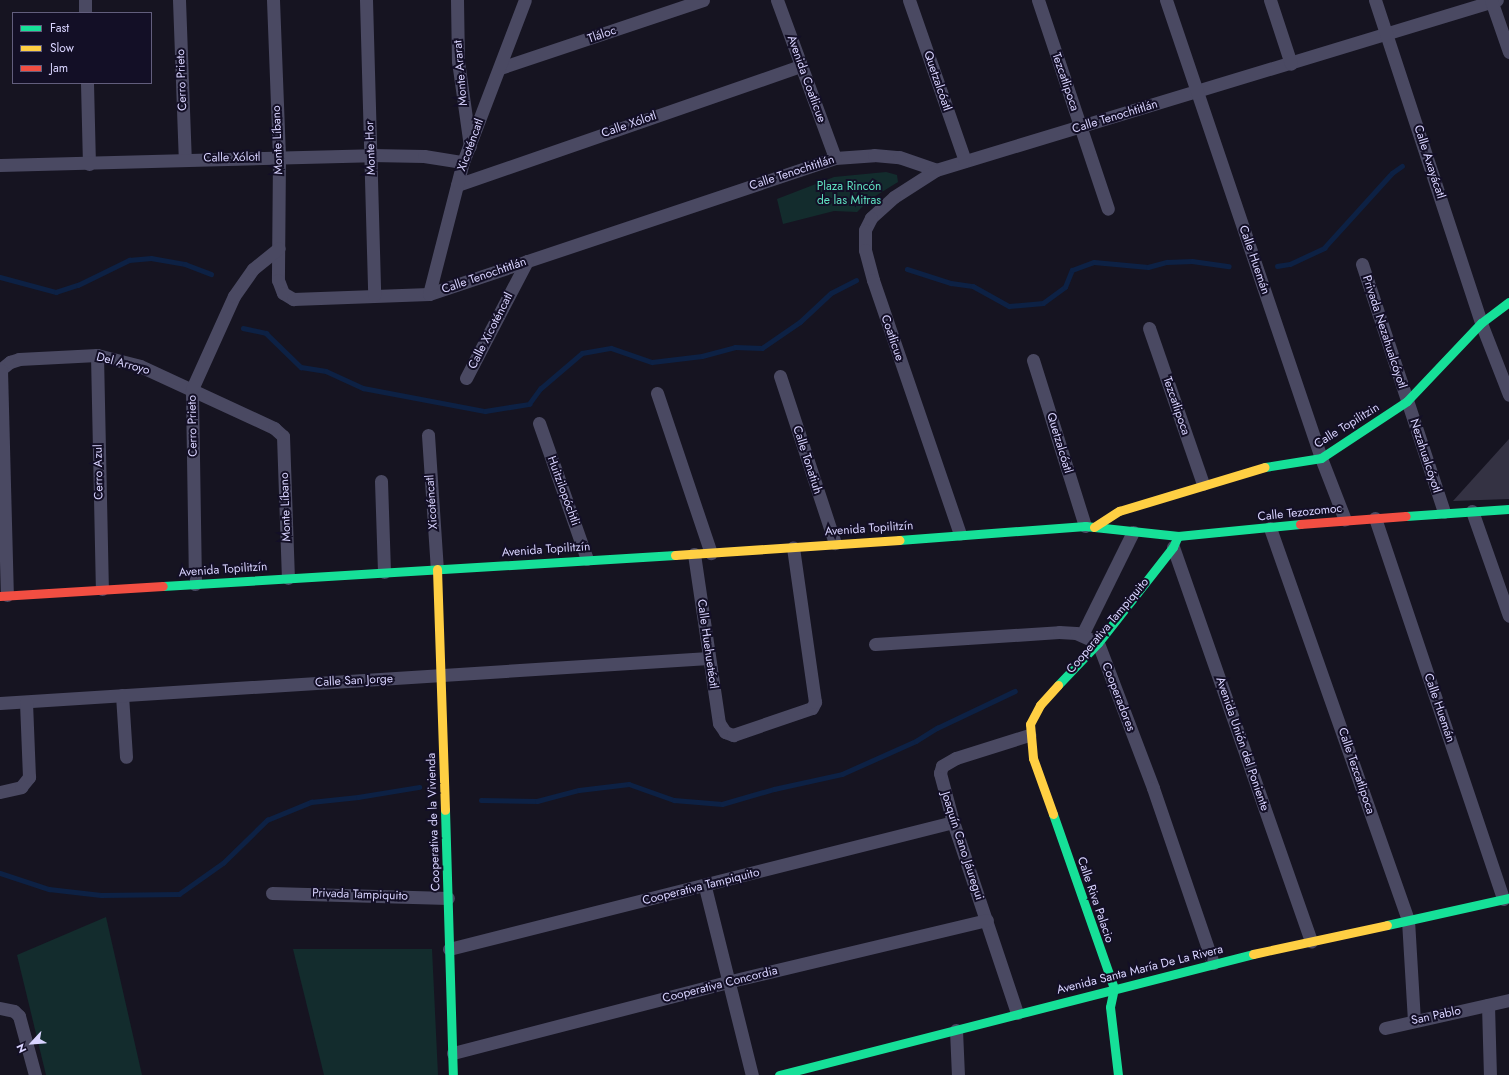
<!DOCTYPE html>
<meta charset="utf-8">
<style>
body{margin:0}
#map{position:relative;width:1509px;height:1075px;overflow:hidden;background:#161421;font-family:Jost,sans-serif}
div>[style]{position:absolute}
.green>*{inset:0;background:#132c2d}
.stream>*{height:4.5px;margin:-2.25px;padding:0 2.25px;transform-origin:2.25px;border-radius:2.25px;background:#0d2144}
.building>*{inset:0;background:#343243}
.street>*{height:13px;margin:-6.5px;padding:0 6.5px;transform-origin:6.5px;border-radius:6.5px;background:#4a4962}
.fast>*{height:9px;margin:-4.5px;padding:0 4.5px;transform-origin:4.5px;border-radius:4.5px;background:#16e098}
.slow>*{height:9px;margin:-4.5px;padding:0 4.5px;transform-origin:4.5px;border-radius:4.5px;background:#ffcf43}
.jam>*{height:9px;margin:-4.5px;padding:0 4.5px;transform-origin:4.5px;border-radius:4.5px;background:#f24e42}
span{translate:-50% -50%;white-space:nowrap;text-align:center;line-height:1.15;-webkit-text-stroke:4px #130f26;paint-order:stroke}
.street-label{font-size:12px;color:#d9d4ff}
.park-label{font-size:12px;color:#5fe0c0}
.legend{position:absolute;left:12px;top:12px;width:140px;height:72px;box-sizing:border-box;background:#130f26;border:1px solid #625e7d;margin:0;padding:5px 7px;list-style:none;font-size:12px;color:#d9d4ff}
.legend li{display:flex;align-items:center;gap:8px;height:20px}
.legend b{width:20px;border:1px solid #625e7d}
.north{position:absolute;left:12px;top:1023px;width:40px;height:40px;-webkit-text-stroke:3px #130f26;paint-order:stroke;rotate:244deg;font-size:11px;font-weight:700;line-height:16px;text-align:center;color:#d9d4ff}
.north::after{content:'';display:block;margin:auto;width:14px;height:18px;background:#d9d4ff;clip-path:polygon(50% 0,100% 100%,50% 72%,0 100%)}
</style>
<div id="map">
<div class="green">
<div style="clip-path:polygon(886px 172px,897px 175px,898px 182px,869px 200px,857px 212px,834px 211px,783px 224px,777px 199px,834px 177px)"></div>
<div style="clip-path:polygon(106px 917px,142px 1075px,46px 1075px,17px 955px)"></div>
<div style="clip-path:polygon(293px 949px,432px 949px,438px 1075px,324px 1075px)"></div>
</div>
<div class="stream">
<div style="left:1277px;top:266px;width:13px;rotate:-9deg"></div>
<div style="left:1290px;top:264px;width:38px;rotate:-25deg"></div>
<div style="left:1324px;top:248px;width:101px;rotate:-47.8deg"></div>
<div style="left:1392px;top:173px;width:12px;rotate:-35deg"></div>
<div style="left:907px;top:269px;width:46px;rotate:17.7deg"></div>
<div style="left:951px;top:283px;width:22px;rotate:8deg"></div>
<div style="left:973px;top:286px;width:41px;rotate:29.1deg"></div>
<div style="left:1009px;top:306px;width:34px;rotate:-5deg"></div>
<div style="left:1043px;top:303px;width:27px;rotate:-36deg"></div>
<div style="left:1065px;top:287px;width:18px;rotate:-68deg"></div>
<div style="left:1072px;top:270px;width:23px;rotate:-20deg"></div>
<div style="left:1094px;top:262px;width:54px;rotate:5.3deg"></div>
<div style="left:1148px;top:267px;width:20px;rotate:-15deg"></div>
<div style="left:1167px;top:262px;width:25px;rotate:-2deg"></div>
<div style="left:1192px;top:261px;width:37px;rotate:8deg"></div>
<div style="left:0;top:277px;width:58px;rotate:15deg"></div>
<div style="left:56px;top:292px;width:23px;rotate:-18deg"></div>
<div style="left:78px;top:285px;width:57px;rotate:-26.1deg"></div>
<div style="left:129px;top:260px;width:22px;rotate:-5deg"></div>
<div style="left:151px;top:258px;width:35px;rotate:10deg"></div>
<div style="left:185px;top:264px;width:28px;rotate:21deg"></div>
<div style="left:243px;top:328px;width:24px;rotate:12deg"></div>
<div style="left:266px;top:333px;width:49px;rotate:44.2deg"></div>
<div style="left:301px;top:367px;width:25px;rotate:9deg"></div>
<div style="left:326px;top:371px;width:41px;rotate:24.7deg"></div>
<div style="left:363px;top:388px;width:124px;rotate:10.7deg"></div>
<div style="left:485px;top:411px;width:45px;rotate:-9deg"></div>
<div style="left:529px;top:404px;width:19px;rotate:-54deg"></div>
<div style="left:540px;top:389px;width:55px;rotate:-40.6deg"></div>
<div style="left:582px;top:353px;width:29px;rotate:-10deg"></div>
<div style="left:611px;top:348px;width:43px;rotate:18.9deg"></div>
<div style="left:652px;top:362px;width:50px;rotate:-6.8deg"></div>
<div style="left:702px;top:356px;width:34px;rotate:-15deg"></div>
<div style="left:735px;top:347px;width:27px;rotate:2deg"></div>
<div style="left:762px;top:348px;width:46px;rotate:-34.4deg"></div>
<div style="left:800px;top:322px;width:42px;rotate:-43.1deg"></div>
<div style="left:831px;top:293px;width:28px;rotate:-27deg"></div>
<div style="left:481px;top:800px;width:56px;rotate:1deg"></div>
<div style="left:537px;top:801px;width:43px;rotate:-14.7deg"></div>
<div style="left:579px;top:790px;width:50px;rotate:-6.8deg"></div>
<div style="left:629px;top:784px;width:48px;rotate:19.6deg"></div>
<div style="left:674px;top:800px;width:48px;rotate:4.8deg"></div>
<div style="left:722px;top:804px;width:54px;rotate:-16.1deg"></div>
<div style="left:774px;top:789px;width:70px;rotate:-12.4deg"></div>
<div style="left:842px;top:774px;width:81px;rotate:-24deg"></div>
<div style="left:916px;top:741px;width:25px;rotate:-32deg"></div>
<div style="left:937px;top:728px;width:86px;rotate:-25.4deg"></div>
<div style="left:0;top:873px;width:52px;rotate:18.1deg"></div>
<div style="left:49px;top:889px;width:52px;rotate:6.6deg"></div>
<div style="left:101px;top:895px;width:78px;rotate:-0.7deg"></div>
<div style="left:179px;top:894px;width:54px;rotate:-35.2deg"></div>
<div style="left:223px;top:863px;width:62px;rotate:-44.3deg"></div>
<div style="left:267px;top:820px;width:48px;rotate:-22.2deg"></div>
<div style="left:311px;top:802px;width:47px;rotate:-6.1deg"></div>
<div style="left:358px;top:797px;width:62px;rotate:-9.3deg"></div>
</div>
<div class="building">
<div style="clip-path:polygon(1509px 439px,1509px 499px,1453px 501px)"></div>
</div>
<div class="street">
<div style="left:85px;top:0;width:13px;rotate:90deg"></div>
<div style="left:179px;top:0;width:160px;rotate:87.9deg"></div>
<div style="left:273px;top:0;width:157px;rotate:87.8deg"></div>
<div style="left:279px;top:157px;width:123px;rotate:90.5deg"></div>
<div style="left:278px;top:280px;width:14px;rotate:69deg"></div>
<div style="left:283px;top:293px;width:12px;rotate:31deg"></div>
<div style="left:293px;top:299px;width:136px;rotate:-2.1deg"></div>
<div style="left:429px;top:294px;width:428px;rotate:-18.5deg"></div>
<div style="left:835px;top:158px;width:39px;rotate:-4deg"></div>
<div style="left:874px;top:155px;width:25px;rotate:5deg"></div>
<div style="left:899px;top:157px;width:39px;rotate:19deg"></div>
<div style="left:936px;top:170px;width:586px;rotate:-16.86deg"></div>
<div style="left:366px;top:0;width:295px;rotate:88.4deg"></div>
<div style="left:457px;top:0;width:61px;rotate:89.1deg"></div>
<div style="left:458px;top:61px;width:86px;rotate:82deg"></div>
<div style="left:777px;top:0;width:168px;rotate:69.8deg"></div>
<div style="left:909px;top:0;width:170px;rotate:70.8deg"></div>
<div style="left:1038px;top:0;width:220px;rotate:71.5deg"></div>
<div style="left:1166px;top:0;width:484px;rotate:71.3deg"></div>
<div style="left:1321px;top:458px;width:66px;rotate:68.8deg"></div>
<div style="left:1270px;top:0;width:67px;rotate:71.8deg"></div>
<div style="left:1375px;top:0;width:340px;rotate:71.8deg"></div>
<div style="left:1481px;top:323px;width:77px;rotate:68.7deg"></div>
<div style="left:1491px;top:0;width:55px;rotate:70.9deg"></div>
<div style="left:500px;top:68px;width:214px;rotate:-18.5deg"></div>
<div style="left:87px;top:83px;width:81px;rotate:88.6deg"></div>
<div style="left:0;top:165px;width:371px;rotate:-1.5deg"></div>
<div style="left:371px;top:155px;width:53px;rotate:1.1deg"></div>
<div style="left:424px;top:156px;width:39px;rotate:9deg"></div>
<div style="left:936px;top:170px;width:50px;rotate:147.3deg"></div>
<div style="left:894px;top:197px;width:31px;rotate:138deg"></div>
<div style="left:871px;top:218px;width:13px;rotate:117deg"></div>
<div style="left:865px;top:230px;width:20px;rotate:90deg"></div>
<div style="left:865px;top:250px;width:31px;rotate:75deg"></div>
<div style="left:873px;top:280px;width:268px;rotate:71.1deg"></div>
<div style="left:457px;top:185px;width:363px;rotate:-19.1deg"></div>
<div style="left:1362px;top:264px;width:261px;rotate:71.7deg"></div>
<div style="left:429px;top:294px;width:136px;rotate:-75.6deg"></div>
<div style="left:463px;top:162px;width:173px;rotate:-69.1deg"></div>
<div style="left:1149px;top:328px;width:165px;rotate:70.9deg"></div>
<div style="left:97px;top:355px;width:234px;rotate:88.8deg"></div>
<div style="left:1033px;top:360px;width:174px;rotate:72.6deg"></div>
<div style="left:0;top:370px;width:13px;rotate:-39deg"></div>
<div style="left:10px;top:362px;width:9px;rotate:-18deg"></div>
<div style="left:19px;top:359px;width:78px;rotate:-2.9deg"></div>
<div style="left:97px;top:355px;width:44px;rotate:14.3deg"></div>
<div style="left:140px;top:366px;width:148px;rotate:24.8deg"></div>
<div style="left:274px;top:428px;width:12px;rotate:42deg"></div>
<div style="left:283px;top:436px;width:142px;rotate:88deg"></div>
<div style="left:1px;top:370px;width:225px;rotate:88.5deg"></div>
<div style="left:780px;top:376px;width:176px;rotate:71.8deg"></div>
<div style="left:466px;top:378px;width:132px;rotate:-62.5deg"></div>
<div style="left:657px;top:393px;width:169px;rotate:71.4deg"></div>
<div style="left:539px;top:423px;width:144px;rotate:70.6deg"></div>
<div style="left:428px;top:435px;width:134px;rotate:86.2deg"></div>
<div style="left:381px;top:481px;width:91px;rotate:88.1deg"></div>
<div style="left:1472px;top:511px;width:111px;rotate:70.6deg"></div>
<div style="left:1375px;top:518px;width:402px;rotate:71.4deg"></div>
<div style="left:1270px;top:528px;width:416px;rotate:70.6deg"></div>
<div style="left:1408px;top:920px;width:100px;rotate:86.6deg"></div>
<div style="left:1173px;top:547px;width:418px;rotate:70.7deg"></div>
<div style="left:694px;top:554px;width:171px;rotate:81.6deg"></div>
<div style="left:719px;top:723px;width:11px;rotate:56deg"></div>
<div style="left:725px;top:732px;width:9px;rotate:21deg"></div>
<div style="left:733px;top:735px;width:83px;rotate:-18.9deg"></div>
<div style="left:812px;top:708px;width:7px;rotate:-63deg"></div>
<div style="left:815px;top:702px;width:156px;rotate:-98.1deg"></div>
<div style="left:195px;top:584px;width:195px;rotate:-90.9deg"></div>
<div style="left:192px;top:389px;width:102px;rotate:-65.7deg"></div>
<div style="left:234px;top:296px;width:33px;rotate:-55deg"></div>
<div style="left:253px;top:269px;width:33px;rotate:-39deg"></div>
<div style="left:1082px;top:635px;width:115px;rotate:-63.7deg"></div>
<div style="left:875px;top:644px;width:184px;rotate:-3.7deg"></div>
<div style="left:1059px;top:632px;width:17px;rotate:3deg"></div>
<div style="left:1076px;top:633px;width:24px;rotate:24deg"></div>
<div style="left:1098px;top:643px;width:155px;rotate:69.2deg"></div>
<div style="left:1153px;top:788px;width:185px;rotate:71.1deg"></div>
<div style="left:122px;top:695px;width:62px;rotate:86.3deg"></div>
<div style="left:0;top:703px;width:710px;rotate:-3.63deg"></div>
<div style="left:0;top:792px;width:22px;rotate:-13deg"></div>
<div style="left:21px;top:787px;width:13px;rotate:-51deg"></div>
<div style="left:29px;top:777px;width:75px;rotate:-92.3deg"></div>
<div style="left:705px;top:887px;width:194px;rotate:76deg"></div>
<div style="left:272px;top:893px;width:176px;rotate:1.6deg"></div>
<div style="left:449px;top:949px;width:520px;rotate:-14.14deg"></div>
<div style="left:1488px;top:1005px;width:70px;rotate:88.4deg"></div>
<div style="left:0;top:1008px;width:14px;rotate:12deg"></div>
<div style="left:14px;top:1011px;width:7px;rotate:45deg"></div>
<div style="left:19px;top:1016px;width:61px;rotate:74.8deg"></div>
<div style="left:1017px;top:1013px;width:201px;rotate:-108.5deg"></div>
<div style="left:953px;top:822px;width:51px;rotate:-104.9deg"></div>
<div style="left:940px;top:773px;width:7px;rotate:-74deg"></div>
<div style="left:942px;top:766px;width:16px;rotate:-30deg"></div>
<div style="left:956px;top:758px;width:77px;rotate:-17.5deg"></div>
<div style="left:1385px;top:1028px;width:127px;rotate:-12.7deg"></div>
<div style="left:956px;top:1030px;width:45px;rotate:87.5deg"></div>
<div style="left:453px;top:1053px;width:287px;rotate:-14.5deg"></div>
<div style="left:731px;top:981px;width:263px;rotate:-13.4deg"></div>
</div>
<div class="fast">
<div style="left:1265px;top:467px;width:57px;rotate:-9.1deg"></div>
<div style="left:1321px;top:458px;width:103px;rotate:-33.5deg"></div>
<div style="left:1407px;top:401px;width:108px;rotate:-46.5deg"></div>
<div style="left:1481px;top:323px;width:35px;rotate:-37deg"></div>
<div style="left:1406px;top:516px;width:103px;rotate:-3.9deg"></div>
<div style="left:899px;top:540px;width:187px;rotate:-4.3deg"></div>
<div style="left:1085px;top:526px;width:94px;rotate:6.1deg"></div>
<div style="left:1178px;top:536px;width:123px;rotate:-5.6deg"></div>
<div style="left:163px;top:586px;width:513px;rotate:-3.46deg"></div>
<div style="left:1058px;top:685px;width:58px;rotate:-46.4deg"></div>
<div style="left:1098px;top:643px;width:122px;rotate:-52deg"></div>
<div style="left:1173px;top:547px;width:12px;rotate:-66deg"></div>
<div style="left:445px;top:810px;width:265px;rotate:88.3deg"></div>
<div style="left:1053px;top:814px;width:184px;rotate:70.7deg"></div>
<div style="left:1114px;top:988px;width:19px;rotate:102deg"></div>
<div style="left:1110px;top:1007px;width:68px;rotate:83.3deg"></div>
<div style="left:1387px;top:925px;width:125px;rotate:-12.5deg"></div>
<div style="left:779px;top:1075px;width:489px;rotate:-14.3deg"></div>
</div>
<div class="slow">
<div style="left:1094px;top:527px;width:30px;rotate:-33deg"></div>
<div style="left:1119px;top:511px;width:152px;rotate:-16.8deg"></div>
<div style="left:675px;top:555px;width:225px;rotate:-3.8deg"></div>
<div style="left:437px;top:569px;width:241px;rotate:88.1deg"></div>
<div style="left:1053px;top:814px;width:59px;rotate:-109.7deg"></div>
<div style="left:1033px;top:758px;width:34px;rotate:-95deg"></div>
<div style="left:1030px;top:724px;width:21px;rotate:-62deg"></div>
<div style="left:1040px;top:705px;width:27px;rotate:-48deg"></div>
<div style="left:1253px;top:954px;width:137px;rotate:-12.2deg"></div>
</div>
<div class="jam">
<div style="left:1300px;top:524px;width:106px;rotate:-4.3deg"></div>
<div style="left:0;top:596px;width:163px;rotate:-3.5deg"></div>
</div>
<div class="street-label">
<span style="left:602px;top:35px;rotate:-19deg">Tláloc</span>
<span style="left:461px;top:73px;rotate:-95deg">Monte Ararat</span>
<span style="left:806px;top:79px;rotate:70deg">Avenida Coatlicue</span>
<span style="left:182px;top:80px;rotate:-92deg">Cerro Prieto</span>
<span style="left:937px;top:81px;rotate:71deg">Quetzalcóatl</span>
<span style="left:1065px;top:82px;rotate:71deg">Tezcatlipoca</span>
<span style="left:1115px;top:117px;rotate:-17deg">Calle Tenochtitlán</span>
<span style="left:629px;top:125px;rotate:-19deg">Calle Xólotl</span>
<span style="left:278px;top:140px;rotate:-92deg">Monte Líbano</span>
<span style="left:471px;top:145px;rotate:-70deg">Xicoténcatl</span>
<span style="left:371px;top:148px;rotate:-92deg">Monte Hor</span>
<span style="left:232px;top:158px;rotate:-1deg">Calle Xólotl</span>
<span style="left:1429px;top:162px;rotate:72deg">Calle Axayácatl</span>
<span style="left:792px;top:173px;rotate:-18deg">Calle Tenochtitlán</span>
<span style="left:1254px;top:260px;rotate:71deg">Calle Huemán</span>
<span style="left:484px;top:276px;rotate:-19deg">Calle Tenochtitlán</span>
<span style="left:491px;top:331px;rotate:-63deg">Calle Xicoténcatl</span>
<span style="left:1384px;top:332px;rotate:72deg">Privada Nezahualcóyotl</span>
<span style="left:892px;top:338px;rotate:71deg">Coatlicue</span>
<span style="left:123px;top:364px;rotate:15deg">Del Arroyo</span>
<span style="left:1176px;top:406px;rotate:71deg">Tezcatlipoca</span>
<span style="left:193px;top:426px;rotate:-91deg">Cerro Prieto</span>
<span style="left:1347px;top:426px;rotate:-32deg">Calle Topilitzin</span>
<span style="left:1059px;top:443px;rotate:73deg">Quetzalcóatl</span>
<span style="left:1425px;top:456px;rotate:72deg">Nezahualcóyotl</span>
<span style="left:807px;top:460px;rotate:72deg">Calle Tonatiuh</span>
<span style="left:99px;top:472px;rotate:-91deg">Cerro Azul</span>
<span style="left:563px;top:491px;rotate:70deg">Huitzilopóchtli</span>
<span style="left:432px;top:502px;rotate:-94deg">Xicoténcatl</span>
<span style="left:286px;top:507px;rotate:-92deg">Monte Líbano</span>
<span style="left:1300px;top:513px;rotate:-6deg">Calle Tezozomoc</span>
<span style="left:869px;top:529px;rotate:-4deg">Avenida Topilitzín</span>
<span style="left:546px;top:550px;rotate:-4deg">Avenida Topilitzín</span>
<span style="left:223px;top:570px;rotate:-4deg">Avenida Topilitzín</span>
<span style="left:1108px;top:626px;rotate:-50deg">Cooperativa Tampiquito</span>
<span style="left:707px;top:644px;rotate:82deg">Calle Huehuetéotl</span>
<span style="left:354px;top:681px;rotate:-3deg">Calle San Jorge</span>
<span style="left:1118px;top:697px;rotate:69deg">Cooperadores</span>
<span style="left:1439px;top:708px;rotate:71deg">Calle Huemán</span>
<span style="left:1242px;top:744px;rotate:71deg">Avenida Unión del Poniente</span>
<span style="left:1356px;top:771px;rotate:71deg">Calle Tezcatlipoca</span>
<span style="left:434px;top:822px;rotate:-92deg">Cooperativa de la Vivienda</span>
<span style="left:962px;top:846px;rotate:72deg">Joaquín Cano Jáuregui</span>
<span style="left:701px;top:887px;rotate:-14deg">Cooperativa Tampiquito</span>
<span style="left:360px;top:895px;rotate:2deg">Privada Tampiquito</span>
<span style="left:1095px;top:900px;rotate:71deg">Calle Riva Palacio</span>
<span style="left:1140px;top:970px;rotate:-14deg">Avenida Santa María De La Rivera</span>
<span style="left:720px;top:985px;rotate:-14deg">Cooperativa Concordia</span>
<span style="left:1436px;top:1016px;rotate:-12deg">San Pablo</span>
</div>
<div class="park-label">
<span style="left:849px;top:194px">Plaza Rincón<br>de las Mitras</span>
</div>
<ul class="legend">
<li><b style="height:5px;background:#16e098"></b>Fast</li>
<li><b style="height:5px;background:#ffcf43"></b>Slow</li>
<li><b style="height:5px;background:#f24e42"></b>Jam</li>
</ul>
<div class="north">N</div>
</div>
